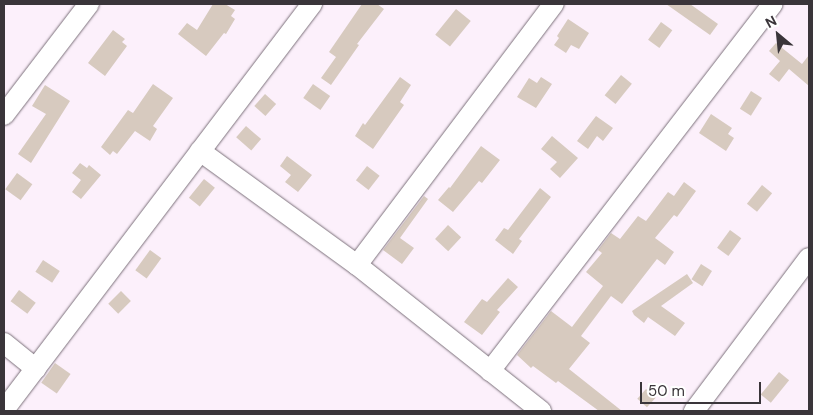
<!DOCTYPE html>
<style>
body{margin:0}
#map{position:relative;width:813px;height:415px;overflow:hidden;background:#fcf0fb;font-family:"DM Sans",sans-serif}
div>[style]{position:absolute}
.building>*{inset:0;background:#d7cabf;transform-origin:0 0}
.roads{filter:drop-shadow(0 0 1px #7c717b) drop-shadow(0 0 1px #7c717b)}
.minor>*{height:20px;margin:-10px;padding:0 10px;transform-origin:10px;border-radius:10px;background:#fff}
span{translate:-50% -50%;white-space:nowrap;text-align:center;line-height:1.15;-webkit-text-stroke:5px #fff;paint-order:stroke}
.frame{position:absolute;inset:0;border:5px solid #3a353a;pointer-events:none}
.north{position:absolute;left:753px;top:10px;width:50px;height:50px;-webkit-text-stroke:4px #fff;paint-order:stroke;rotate:332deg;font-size:14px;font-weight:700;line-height:20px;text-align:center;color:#3a353a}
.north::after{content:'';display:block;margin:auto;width:18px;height:22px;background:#3a353a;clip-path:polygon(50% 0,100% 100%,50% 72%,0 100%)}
.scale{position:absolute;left:640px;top:382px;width:121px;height:22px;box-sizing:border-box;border:2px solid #3a353a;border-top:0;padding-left:6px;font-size:15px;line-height:18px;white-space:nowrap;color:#3a353a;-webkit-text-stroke:4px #fff;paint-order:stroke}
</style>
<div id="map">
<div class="building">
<div style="clip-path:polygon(213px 4px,225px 4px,235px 10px,231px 16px,235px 19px,226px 34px,224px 33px,206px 56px,178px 34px,187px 23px,197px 30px)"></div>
<div style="clip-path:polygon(362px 4px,377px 4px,384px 9px,357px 44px,359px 45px,331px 85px,321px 78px,336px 57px,329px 52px)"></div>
<div style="clip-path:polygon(666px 4px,690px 4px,718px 24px,710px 35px)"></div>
<div style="left:456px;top:9px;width:19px;height:33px;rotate:39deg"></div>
<div style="clip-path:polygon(568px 19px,589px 33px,579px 49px,571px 45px,566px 53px,554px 45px,559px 38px,557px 36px)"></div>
<div style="left:661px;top:22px;width:14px;height:22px;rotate:36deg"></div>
<div style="clip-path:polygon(113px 30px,125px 39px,122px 42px,127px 46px,105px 76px,88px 63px)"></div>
<div style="clip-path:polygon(776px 43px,802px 64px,809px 55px,809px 86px,789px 69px,779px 82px,769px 74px,780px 61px,769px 51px)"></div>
<div style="left:621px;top:75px;width:14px;height:26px;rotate:39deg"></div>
<div style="clip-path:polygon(400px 77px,411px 85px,400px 102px,404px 105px,373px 149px,355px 136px,363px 123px,365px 125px)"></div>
<div style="clip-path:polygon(541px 77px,552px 84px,536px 108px,517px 97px,529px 78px,537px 83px)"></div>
<div style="clip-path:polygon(153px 84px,173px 98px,153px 126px,157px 129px,150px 141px,135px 131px,117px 154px,113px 151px,110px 155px,101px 147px,128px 110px,133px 113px)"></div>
<div style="left:313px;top:84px;width:21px;height:17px;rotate:35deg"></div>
<div style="clip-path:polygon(45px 85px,70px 101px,31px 163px,18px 154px,46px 114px,32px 106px)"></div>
<div style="left:751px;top:91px;width:13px;height:21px;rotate:32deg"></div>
<div style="left:265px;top:94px;width:15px;height:16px;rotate:42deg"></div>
<div style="clip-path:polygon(711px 114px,732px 128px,728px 134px,734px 138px,726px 151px,699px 133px)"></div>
<div style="clip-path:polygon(596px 116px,613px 128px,603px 141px,597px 136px,588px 149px,577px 141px)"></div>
<div style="left:246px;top:126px;width:20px;height:15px;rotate:41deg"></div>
<div style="clip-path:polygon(552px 136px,578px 158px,560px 178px,550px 169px,557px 162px,541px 149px)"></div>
<div style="clip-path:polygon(481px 146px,500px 160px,482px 183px,479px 181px,453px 212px,438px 200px,449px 187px,450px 188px)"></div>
<div style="clip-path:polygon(287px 156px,312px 175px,298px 192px,285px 182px,291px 175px,280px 166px)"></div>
<div style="clip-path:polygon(80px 163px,87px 168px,89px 165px,101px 175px,81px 199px,72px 192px,81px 180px,72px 173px)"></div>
<div style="left:367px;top:166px;width:16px;height:18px;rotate:38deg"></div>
<div style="left:17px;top:173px;width:19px;height:20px;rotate:36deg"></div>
<div style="left:204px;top:179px;width:14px;height:24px;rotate:39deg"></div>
<div style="clip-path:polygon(684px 182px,696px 191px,677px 217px,674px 215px,655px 238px,674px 252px,665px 265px,657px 259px,622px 304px,611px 296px,581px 336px,590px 343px,569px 369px,622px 411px,599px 411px,558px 381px,556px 383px,533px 366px,531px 368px,517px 355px,551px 311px,572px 327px,603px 286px,586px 272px,602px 253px,598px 250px,611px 233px,620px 239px,638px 216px,646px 221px,668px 192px,674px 196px)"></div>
<div style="left:762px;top:185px;width:13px;height:24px;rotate:39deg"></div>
<div style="clip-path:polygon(540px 188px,551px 197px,519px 239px,522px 241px,513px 254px,495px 240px,504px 228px,508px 230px)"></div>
<div style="clip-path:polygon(424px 196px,428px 199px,400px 238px,414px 248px,402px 264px,383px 250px)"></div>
<div style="left:448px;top:225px;width:18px;height:19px;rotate:43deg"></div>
<div style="left:730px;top:230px;width:14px;height:22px;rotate:36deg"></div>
<div style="left:150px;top:250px;width:14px;height:25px;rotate:36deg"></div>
<div style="left:43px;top:260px;width:20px;height:14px;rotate:33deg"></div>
<div style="left:701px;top:264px;width:13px;height:18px;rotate:32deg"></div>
<div style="clip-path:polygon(687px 274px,693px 283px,661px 306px,685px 323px,675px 336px,648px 317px,644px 323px,634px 315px,632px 311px)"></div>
<div style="clip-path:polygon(508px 278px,518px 287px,497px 310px,500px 312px,482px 335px,464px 322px,482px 299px,487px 302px)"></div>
<div style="left:19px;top:290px;width:21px;height:14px;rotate:37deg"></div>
<div style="left:121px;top:291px;width:14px;height:18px;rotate:45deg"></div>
<div style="left:55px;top:363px;width:19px;height:24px;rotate:35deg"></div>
<div style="left:779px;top:372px;width:13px;height:29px;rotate:39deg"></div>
<div style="left:646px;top:389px;width:13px;height:13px;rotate:42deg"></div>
</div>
<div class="roads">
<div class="minor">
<div style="left:4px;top:115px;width:140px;rotate:-52.6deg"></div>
<div style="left:200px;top:151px;width:194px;rotate:36deg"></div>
<div style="left:357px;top:265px;width:235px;rotate:38.4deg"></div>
<div style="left:357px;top:265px;width:327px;rotate:-53deg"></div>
<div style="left:4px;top:343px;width:41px;rotate:39.1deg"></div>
<div style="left:490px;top:371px;width:463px;rotate:-52.4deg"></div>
<div style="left:4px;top:410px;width:510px;rotate:-52.82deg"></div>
<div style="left:694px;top:411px;width:191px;rotate:-53.1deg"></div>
</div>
</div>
<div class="frame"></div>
<div class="north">N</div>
<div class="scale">50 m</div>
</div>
